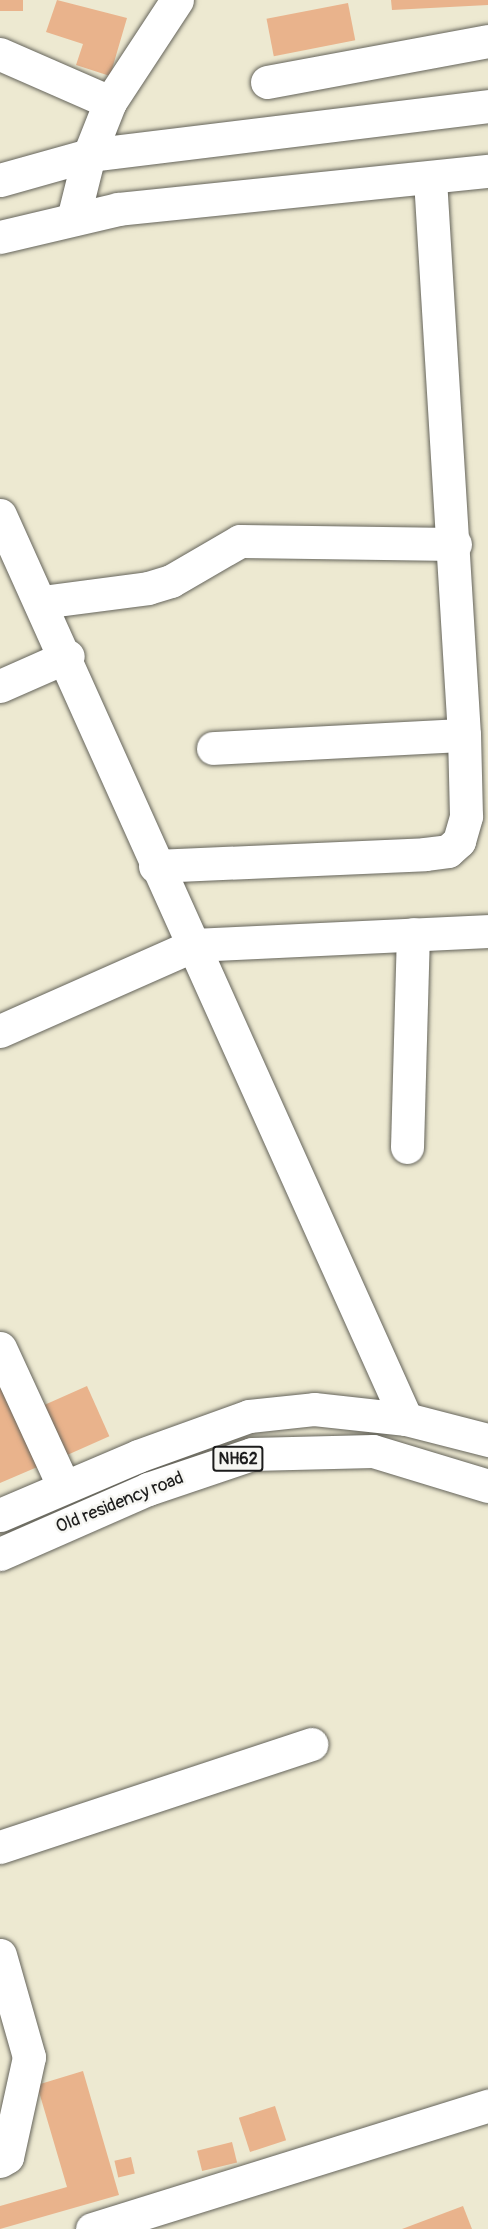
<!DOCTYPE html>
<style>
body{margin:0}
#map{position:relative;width:488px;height:2229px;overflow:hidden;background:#ede9d1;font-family:Pangolin,sans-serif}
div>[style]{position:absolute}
.building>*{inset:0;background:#e9b38c;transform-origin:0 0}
.roads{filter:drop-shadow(0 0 2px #65645b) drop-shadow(0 0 2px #65645b)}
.minor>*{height:33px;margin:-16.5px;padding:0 16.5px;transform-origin:16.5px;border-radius:16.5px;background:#fff}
.highway>*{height:33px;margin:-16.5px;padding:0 16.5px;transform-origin:16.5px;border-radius:16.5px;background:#fff}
span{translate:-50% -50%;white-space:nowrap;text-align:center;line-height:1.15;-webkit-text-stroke:5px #f6f6f2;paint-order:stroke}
.shield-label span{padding:2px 4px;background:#f6f6f2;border:2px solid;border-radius:4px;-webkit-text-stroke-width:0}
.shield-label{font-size:16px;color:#1c1c1c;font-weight:700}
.street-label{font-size:18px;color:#1c1c1c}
</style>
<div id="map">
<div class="building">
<div style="left:0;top:0;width:23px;height:11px"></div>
<div style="clip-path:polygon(57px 0,127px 18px,110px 76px,76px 65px,83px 44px,46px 32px)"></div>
<div style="clip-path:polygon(391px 0,488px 0,488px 5px,392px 10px)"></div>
<div style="left:348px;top:3px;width:38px;height:83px;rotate:79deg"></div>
<div style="clip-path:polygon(0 1369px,42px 1465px,0 1483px)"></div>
<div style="left:87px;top:1386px;width:55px;height:48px;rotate:66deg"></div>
<div style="clip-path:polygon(83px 2071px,119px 2195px,0 2229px,0 2206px,67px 2187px,37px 2085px)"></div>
<div style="left:275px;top:2106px;width:36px;height:38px;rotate:72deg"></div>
<div style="left:232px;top:2142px;width:21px;height:36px;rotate:76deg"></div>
<div style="left:131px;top:2157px;width:17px;height:17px;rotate:77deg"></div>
<div style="clip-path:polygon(463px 2206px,472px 2229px,402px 2229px)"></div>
</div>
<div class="roads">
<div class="minor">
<div style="left:0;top:54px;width:120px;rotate:23.6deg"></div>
<div style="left:267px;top:82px;width:225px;rotate:-10.5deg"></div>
<div style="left:0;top:180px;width:92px;rotate:-15.7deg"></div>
<div style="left:89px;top:155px;width:402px;rotate:-7deg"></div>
<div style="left:73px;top:219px;width:66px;rotate:-76deg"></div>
<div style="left:89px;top:155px;width:57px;rotate:-68.4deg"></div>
<div style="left:110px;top:102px;width:122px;rotate:-56.7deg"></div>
<div style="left:0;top:237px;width:121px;rotate:-13.3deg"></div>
<div style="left:118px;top:209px;width:372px;rotate:-5.9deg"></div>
<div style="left:0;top:515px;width:991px;rotate:65.81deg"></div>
<div style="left:42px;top:602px;width:107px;rotate:-7.5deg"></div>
<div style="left:148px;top:588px;width:24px;rotate:-17deg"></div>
<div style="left:171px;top:581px;width:80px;rotate:-30.1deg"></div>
<div style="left:240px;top:541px;width:215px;rotate:0.8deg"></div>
<div style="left:0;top:686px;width:74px;rotate:-23.8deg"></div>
<div style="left:213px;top:748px;width:251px;rotate:-3deg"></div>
<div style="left:155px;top:866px;width:270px;rotate:-2.5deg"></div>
<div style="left:425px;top:854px;width:23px;rotate:-7deg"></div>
<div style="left:448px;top:851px;width:15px;rotate:-42deg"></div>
<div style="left:459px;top:841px;width:26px;rotate:-74deg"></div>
<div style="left:466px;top:816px;width:81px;rotate:-91.4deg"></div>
<div style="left:464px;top:735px;width:557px;rotate:-93.5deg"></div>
<div style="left:0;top:1031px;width:212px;rotate:-23.9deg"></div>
<div style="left:194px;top:945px;width:294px;rotate:-2.7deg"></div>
<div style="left:407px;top:1147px;width:213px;rotate:-88.4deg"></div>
<div style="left:0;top:1348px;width:153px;rotate:65.3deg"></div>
<div style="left:0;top:1847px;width:328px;rotate:-18.3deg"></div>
<div style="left:0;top:1955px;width:106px;rotate:74.1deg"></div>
<div style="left:29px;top:2057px;width:102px;rotate:102.4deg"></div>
<div style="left:7px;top:2157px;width:8px;rotate:150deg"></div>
<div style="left:92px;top:2229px;width:415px;rotate:-17.3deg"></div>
</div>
<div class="highway">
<div style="left:0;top:1515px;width:150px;rotate:-23.1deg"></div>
<div style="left:138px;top:1456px;width:118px;rotate:-19.8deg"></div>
<div style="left:249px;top:1416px;width:65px;rotate:-6.1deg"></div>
<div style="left:314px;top:1409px;width:93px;rotate:6.2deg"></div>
<div style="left:406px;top:1419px;width:85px;rotate:14.4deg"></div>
<div style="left:0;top:1554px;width:162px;rotate:-23.7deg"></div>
<div style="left:148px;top:1489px;width:110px;rotate:-18.6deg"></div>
<div style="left:252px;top:1454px;width:121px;rotate:-1.4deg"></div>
<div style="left:373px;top:1451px;width:120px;rotate:16.9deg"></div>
</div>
</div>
<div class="shield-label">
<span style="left:238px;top:1459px">NH62</span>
</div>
<div class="street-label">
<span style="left:120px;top:1503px;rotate:-22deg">Old residency road</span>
</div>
</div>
